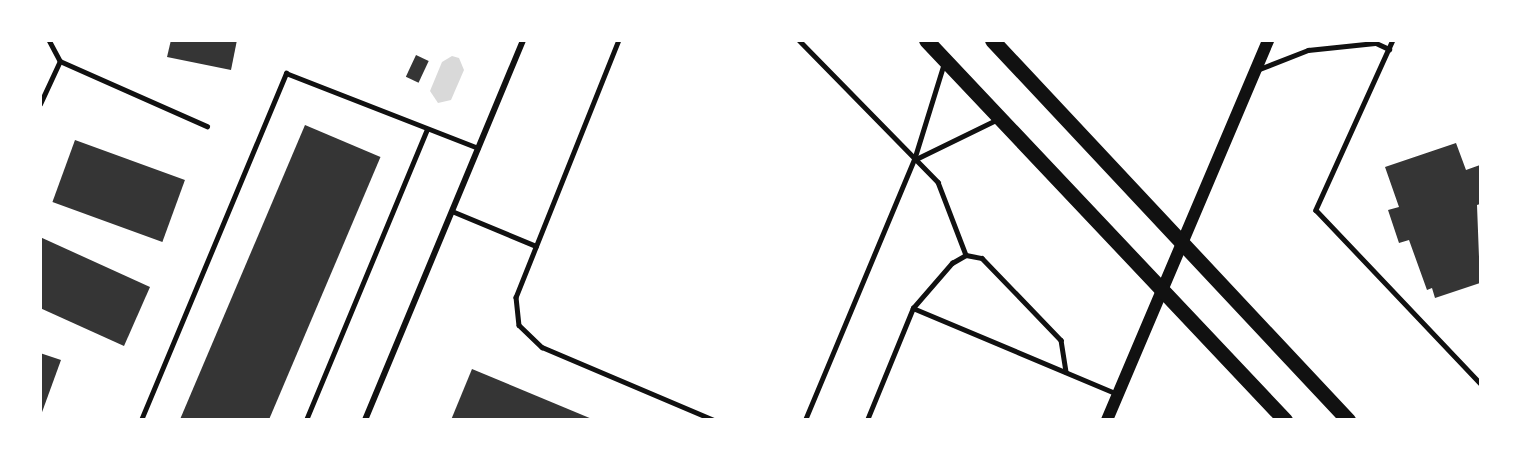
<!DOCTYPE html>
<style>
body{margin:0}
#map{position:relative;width:1521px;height:460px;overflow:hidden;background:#fff;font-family:Roboto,sans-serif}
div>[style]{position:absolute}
.water>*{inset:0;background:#d9d9d9}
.building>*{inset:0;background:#353535;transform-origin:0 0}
.service>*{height:4.5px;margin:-2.25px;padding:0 2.25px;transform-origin:2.25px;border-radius:2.25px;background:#111}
.minor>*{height:6px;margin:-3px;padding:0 3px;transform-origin:3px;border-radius:3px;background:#111}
.secondary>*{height:12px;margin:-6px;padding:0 6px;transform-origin:6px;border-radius:6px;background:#111}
.primary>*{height:15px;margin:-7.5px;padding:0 7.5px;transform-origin:7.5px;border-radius:7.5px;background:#111}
span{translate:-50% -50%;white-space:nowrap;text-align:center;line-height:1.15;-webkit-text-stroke:5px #fff;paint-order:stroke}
.frame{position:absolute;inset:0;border:42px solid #fff;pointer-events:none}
</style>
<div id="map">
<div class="water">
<div style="clip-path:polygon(452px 56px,459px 58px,464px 70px,451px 100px,438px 103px,430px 91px,442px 62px)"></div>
</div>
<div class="building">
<div style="clip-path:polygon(171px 40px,237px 40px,231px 70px,167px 57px)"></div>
<div style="left:416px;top:55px;width:14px;height:24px;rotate:25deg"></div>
<div style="left:305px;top:125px;width:82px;height:320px;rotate:23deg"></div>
<div style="left:75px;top:140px;width:117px;height:66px;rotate:20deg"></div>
<div style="clip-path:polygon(1456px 143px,1466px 170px,1480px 165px,1480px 204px,1477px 205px,1480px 283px,1435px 298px,1432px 288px,1427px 290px,1409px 240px,1399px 243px,1388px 210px,1399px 207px,1385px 167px)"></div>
<div style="clip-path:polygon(40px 237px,150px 287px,124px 346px,40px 308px)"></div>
<div style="clip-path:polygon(40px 353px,61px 360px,41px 415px,40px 415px)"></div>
<div style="clip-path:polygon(472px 369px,592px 419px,592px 420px,451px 420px)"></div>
</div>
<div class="service">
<div style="left:49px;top:40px;width:24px;rotate:62deg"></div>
<div style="left:619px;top:40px;width:277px;rotate:111.8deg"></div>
<div style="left:516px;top:297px;width:28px;rotate:84deg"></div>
<div style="left:519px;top:325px;width:32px;rotate:44deg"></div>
<div style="left:542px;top:347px;width:187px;rotate:23deg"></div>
<div style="left:799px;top:40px;width:199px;rotate:45.6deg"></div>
<div style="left:938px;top:182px;width:78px;rotate:69deg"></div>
<div style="left:1393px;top:40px;width:187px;rotate:114.4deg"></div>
<div style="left:1316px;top:210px;width:238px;rotate:46.5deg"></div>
<div style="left:1374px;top:42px;width:17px;rotate:25deg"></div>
<div style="left:1257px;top:70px;width:55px;rotate:-21.4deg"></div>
<div style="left:1308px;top:50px;width:67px;rotate:-6deg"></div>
<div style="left:40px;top:104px;width:47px;rotate:-65.1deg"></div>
<div style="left:60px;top:61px;width:161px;rotate:23.9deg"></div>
<div style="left:914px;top:160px;width:93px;rotate:-26deg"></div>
<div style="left:452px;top:211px;width:91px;rotate:22.6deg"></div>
<div style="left:913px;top:308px;width:222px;rotate:22.8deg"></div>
<div style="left:141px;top:420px;width:376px;rotate:-67.3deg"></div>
<div style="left:286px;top:73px;width:206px;rotate:21.3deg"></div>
<div style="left:306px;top:420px;width:315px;rotate:-67.4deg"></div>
<div style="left:805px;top:420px;width:282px;rotate:-67.3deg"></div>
<div style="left:914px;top:160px;width:102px;rotate:-72.8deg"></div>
<div style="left:867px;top:420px;width:121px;rotate:-67.7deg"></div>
<div style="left:913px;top:308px;width:60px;rotate:-49.1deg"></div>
<div style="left:952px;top:263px;width:16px;rotate:-30deg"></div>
<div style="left:966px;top:255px;width:16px;rotate:11deg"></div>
<div style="left:982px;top:258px;width:114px;rotate:46.1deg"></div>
<div style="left:1061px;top:340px;width:32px;rotate:81deg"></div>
</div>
<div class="minor">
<div style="left:365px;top:420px;width:412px;rotate:-67.4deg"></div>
</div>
<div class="secondary">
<div style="left:1107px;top:420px;width:413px;rotate:-67deg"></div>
</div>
<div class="primary">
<div style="left:926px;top:40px;width:523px;rotate:46.63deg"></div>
<div style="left:992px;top:40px;width:521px;rotate:46.87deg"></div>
</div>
<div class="frame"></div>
</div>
